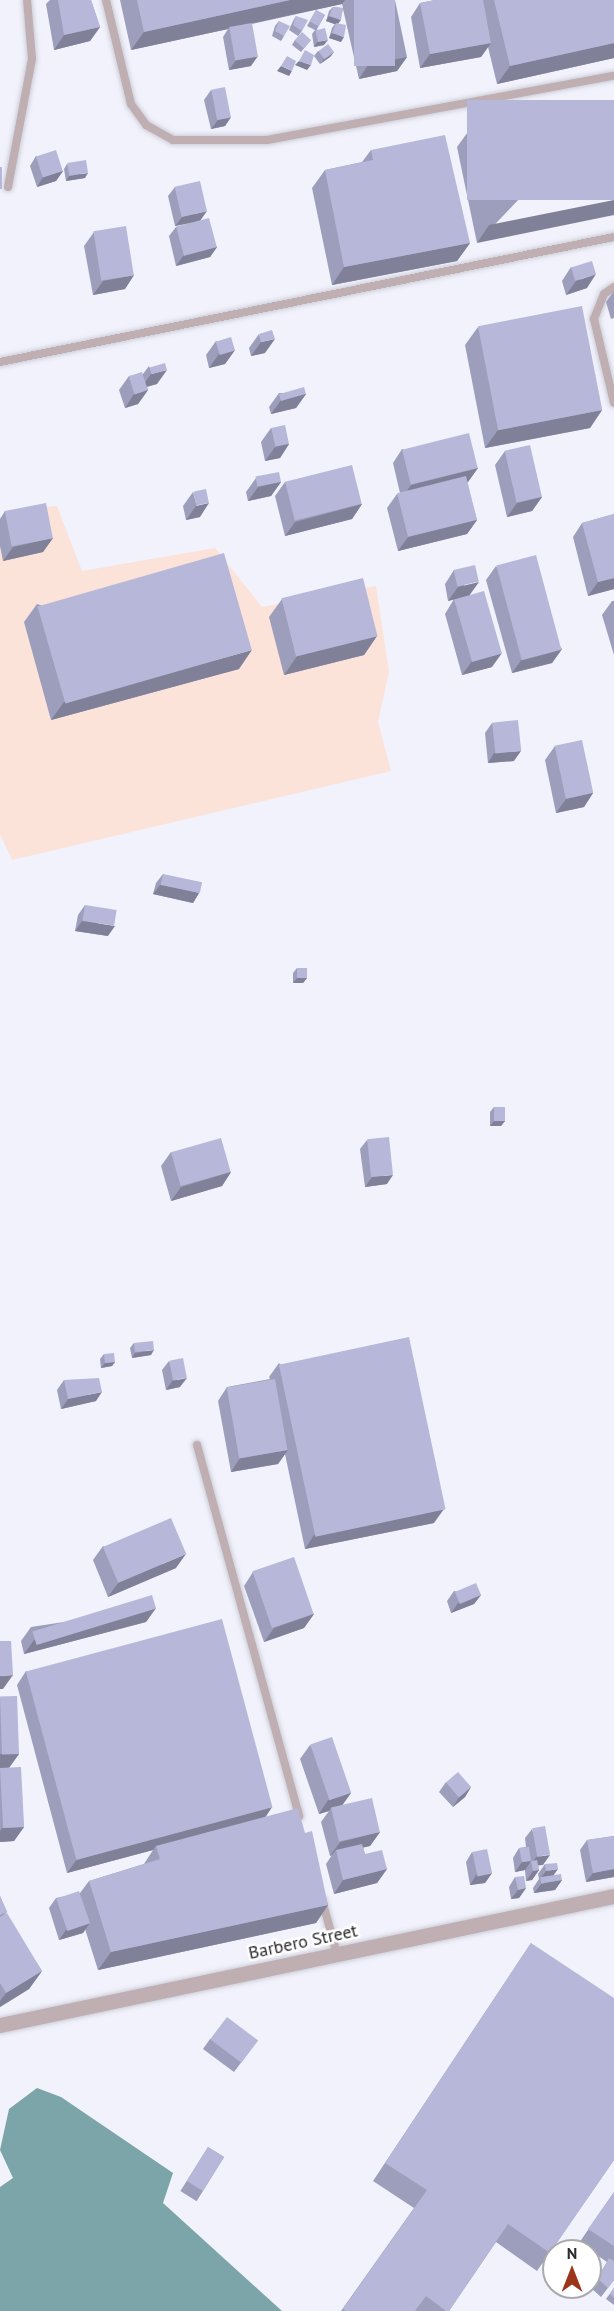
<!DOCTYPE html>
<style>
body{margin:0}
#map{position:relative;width:614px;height:2311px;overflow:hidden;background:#f1f2fc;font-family:"PT Sans",sans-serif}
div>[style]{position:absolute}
.industrial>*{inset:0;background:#fbe3d9}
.water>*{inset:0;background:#7ba5a8}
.roads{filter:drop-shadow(0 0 2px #cdced7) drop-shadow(0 0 2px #cdced7)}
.service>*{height:8px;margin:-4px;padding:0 4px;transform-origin:4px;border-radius:4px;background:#bfaeb2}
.minor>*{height:15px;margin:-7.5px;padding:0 7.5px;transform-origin:7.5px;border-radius:7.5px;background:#bfaeb2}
.wall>*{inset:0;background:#9d9ebb;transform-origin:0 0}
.shaded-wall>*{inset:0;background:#808198}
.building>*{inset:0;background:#b7b8d9;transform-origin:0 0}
span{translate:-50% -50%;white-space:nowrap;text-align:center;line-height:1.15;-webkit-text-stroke:5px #fff;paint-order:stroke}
.street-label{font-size:18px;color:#2b2b2f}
.north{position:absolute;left:542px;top:2239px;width:60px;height:60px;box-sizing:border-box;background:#fff;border:2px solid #aaaaac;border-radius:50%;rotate:0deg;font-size:16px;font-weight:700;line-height:24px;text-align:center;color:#2b2b2f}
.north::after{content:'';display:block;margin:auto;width:21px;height:27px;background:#9d351b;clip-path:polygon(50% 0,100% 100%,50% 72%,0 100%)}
</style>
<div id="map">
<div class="industrial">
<div style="clip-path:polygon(57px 506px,82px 571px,215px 548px,262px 607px,376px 586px,389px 672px,378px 722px,391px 771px,12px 860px,0 834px,0 522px,10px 510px)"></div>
</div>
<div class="water">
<div style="clip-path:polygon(37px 2088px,61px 2097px,173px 2173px,163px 2203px,282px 2311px,0 2311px,0 2187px,13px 2178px,0 2150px,9px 2109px)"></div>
</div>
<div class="roads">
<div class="service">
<div style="left:106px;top:0;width:107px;rotate:76.5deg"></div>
<div style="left:131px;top:104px;width:26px;rotate:54deg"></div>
<div style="left:146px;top:125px;width:31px;rotate:29deg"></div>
<div style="left:173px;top:140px;width:94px"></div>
<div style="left:267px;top:140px;width:353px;rotate:-10.5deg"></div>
<div style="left:8px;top:187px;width:130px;rotate:-79.4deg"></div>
<div style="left:32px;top:59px;width:59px;rotate:-94.8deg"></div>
<div style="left:614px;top:287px;width:12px;rotate:145deg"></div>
<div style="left:604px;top:294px;width:27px;rotate:112deg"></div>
<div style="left:594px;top:319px;width:86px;rotate:76.6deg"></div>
<div style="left:0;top:362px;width:627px;rotate:-11.51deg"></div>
<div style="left:197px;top:1445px;width:385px;rotate:74.6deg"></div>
<div style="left:322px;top:1900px;width:56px;rotate:74.5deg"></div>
</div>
<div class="minor">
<div style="left:0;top:2025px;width:627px;rotate:-11.87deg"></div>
</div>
</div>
<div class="wall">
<div style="clip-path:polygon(50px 0,91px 0,100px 27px,90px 41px,54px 50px,46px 4px)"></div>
<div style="clip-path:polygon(120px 0,395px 0,407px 57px,397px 71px,359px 79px,343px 9px,338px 24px,341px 42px,329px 38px,332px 28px,335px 24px,326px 21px,329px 11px,333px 7px,343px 8px,342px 4px,252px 24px,251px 66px,229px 70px,223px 37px,228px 29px,131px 50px)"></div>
<div style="clip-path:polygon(435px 0,614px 0,614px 58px,497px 84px,488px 47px,481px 57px,420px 68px,411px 17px,420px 3px)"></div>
<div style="clip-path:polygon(316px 10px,325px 15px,317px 29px,324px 45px,314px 47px,312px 34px,315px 30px,307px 26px)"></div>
<div style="clip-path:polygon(296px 16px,302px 31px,298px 36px,289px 30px,293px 21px)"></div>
<div style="clip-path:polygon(279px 21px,284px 36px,281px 41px,272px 36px,275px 26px)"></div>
<div style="clip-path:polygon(295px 40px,311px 40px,301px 52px,292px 45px)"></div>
<div style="clip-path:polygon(318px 51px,334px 52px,330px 57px,320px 64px,314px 56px)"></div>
<div style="clip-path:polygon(211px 90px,231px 117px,225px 126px,211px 129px,204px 100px)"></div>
<div style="clip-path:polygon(614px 100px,477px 243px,457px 147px,470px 129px)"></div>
<div style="clip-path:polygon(371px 150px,470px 243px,457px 261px,332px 285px,312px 188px,325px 170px,362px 162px)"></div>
<div style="clip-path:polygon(36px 156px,63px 171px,56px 181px,37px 187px,30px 166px)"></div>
<div style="clip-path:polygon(67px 164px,85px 178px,66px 181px,64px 169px)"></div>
<div style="clip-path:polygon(175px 187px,200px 220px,217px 247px,210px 257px,176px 266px,169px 236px,176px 227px,194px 222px,175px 226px,168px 196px)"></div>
<div style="clip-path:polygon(94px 232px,134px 275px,125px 289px,93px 295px,84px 246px)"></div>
<div style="clip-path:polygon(571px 267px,587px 288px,566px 295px,562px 281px)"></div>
<div style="clip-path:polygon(614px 291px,614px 318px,611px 319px,606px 302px)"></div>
<div style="clip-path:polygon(478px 327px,602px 410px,590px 428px,485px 448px,465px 345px)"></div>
<div style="clip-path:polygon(259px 334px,265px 353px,251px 356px,249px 348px)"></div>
<div style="clip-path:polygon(216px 341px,235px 350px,225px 364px,209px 368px,206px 355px)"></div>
<div style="clip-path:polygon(149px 366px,157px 384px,147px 387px,148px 390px,138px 404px,125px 408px,119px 390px,129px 376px,143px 374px)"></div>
<div style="clip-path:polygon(279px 393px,306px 394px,296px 408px,271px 414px,269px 407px)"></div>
<div style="clip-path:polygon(271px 428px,289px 444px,280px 458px,265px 461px,261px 442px)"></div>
<div style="clip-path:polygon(402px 449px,478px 468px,467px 483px,477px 520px,467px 534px,398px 551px,387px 508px,397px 494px,400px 493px,393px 463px)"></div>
<div style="clip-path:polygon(505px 451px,542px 497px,532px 511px,507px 517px,495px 465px)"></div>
<div style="clip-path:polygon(256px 478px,281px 482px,271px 496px,248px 501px,246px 492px)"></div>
<div style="clip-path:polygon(285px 482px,362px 504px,352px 519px,285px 536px,275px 496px)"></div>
<div style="clip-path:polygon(193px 492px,200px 517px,186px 520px,183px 506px)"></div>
<div style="clip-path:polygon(5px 511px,53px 538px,43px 552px,3px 561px,0 546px,0 519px)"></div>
<div style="clip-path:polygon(614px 514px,614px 589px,588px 596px,573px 537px,582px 523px)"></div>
<div style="clip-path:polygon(496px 566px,562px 649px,552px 663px,512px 673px,486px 580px)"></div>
<div style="clip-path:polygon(454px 570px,470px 595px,492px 667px,462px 675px,445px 614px,454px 599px,448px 601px,445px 584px)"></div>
<div style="clip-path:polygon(282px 599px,377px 636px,364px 655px,284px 675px,269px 617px)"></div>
<div style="clip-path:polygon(612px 601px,614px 601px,614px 655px,602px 615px)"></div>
<div style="clip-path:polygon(37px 604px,239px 669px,51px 720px,24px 622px)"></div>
<div style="clip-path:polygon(492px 723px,514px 761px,488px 763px,485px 733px)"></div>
<div style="clip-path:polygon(555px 746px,593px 793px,584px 807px,556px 813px,545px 760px)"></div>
<div style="clip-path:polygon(163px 874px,199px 893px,193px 903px,153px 894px,156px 883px)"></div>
<div style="clip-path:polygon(85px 905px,108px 936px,75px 931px,78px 915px)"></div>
<div style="clip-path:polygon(297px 968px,307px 978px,303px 983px,293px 983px,293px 973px)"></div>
<div style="clip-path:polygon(494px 1107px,505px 1121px,501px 1126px,490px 1126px,490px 1112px)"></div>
<div style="clip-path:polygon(367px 1140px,387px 1184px,365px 1187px,360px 1149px)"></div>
<div style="clip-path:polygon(171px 1152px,231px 1172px,222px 1186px,171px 1201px,161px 1166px)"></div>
<div style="clip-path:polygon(134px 1343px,151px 1355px,132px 1358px,130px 1348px)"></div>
<div style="clip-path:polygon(104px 1354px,115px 1362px,112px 1366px,101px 1368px,100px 1359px)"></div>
<div style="clip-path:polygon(169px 1361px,180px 1387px,166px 1390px,162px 1370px)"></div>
<div style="clip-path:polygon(279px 1363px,434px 1523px,305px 1549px,285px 1454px,278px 1464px,231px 1472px,218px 1401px,227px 1387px,270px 1379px,269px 1377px)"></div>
<div style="clip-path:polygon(64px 1380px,96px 1401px,61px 1409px,57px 1390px)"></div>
<div style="clip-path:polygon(103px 1546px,176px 1568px,108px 1597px,93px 1560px)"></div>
<div style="clip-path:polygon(253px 1572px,314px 1614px,304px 1628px,264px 1642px,244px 1586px)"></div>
<div style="clip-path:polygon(454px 1591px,481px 1595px,474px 1604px,451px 1613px,447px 1601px)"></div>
<div style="clip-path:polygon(156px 1608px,146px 1622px,24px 1654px,21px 1641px,31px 1627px)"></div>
<div style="clip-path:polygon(26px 1671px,272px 1807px,265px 1817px,305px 1833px,328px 1905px,316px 1923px,98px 1970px,85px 1929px,83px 1933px,59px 1940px,49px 1908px,56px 1898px,80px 1893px,89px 1881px,144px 1864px,153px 1850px,67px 1873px,17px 1685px)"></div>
<div style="clip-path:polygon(0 1697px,19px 1754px,9px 1767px,24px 1827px,14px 1841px,0 1842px)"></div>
<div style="clip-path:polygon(310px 1745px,351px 1793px,342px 1805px,380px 1832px,370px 1846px,363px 1847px,365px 1854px,387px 1869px,377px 1883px,334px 1894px,326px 1864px,332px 1855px,330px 1856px,321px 1822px,329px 1811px,319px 1814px,300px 1759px)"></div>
<div style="clip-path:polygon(446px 1782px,471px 1787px,465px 1797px,453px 1807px,439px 1792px)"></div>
<div style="clip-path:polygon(532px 1829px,543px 1865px,538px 1865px,539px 1870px,532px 1880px,526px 1881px,525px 1870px,515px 1872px,513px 1858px,519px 1848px,526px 1847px,525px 1838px)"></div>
<div style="clip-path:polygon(614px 1836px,614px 1877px,586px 1882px,580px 1850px,587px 1840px)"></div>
<div style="clip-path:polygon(472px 1852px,492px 1873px,485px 1883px,470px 1885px,466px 1862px)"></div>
<div style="clip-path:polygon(545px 1864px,553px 1876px,562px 1880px,555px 1890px,534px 1893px,533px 1888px,539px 1879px,538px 1874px)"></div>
<div style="clip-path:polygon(515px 1877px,526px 1888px,519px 1898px,511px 1899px,509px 1887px)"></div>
<div style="clip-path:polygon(0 1896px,7px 1912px,5px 1914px,42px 1971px,29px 1989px,0 2007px)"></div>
<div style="clip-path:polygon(531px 1943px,614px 2160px,537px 2271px,496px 2242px,449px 2311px,341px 2311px,414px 2208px,373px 2181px)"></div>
<div style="clip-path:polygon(210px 2039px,258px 2040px,234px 2072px,203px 2049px)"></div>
<div style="left:208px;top:2147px;width:19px;height:52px;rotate:32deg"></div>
<div style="clip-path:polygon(614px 2192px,614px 2280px,601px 2297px,591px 2288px,607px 2262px,579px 2243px)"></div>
<div style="clip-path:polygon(614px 2288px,614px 2305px,606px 2299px)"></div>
</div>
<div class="shaded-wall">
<div style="clip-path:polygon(290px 0,345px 0,342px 4px,230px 28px,229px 27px,228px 29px,131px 50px,144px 32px)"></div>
<div style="clip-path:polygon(329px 16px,341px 20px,337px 25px,326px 21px)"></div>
<div style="clip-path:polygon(100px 27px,90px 41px,54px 50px,64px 35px)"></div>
<div style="clip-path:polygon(332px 33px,344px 37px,341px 42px,329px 38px)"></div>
<div style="clip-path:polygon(328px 40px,324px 45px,314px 47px,317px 42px)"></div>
<div style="clip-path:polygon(491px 43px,481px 57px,420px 68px,430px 54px)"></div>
<div style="clip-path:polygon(614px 43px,614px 58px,497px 84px,510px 66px)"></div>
<div style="clip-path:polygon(334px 52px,330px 57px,320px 64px,324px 59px)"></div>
<div style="clip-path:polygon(258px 56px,251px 66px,229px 70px,236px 60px)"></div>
<div style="clip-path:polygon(407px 57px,397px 71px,359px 79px,368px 65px)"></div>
<div style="clip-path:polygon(299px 61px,311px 65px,307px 70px,295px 65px)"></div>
<div style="clip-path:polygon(281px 66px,292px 71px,289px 76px,277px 71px)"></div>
<div style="clip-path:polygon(231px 117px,225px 126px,211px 129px,218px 120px)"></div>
<div style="clip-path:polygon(63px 171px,56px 181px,37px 187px,43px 177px)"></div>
<div style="clip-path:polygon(88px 173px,85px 178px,66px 181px,69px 176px)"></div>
<div style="clip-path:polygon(614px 200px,614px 215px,477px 243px,489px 225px)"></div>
<div style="clip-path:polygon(207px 211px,200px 221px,175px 226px,182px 217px)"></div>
<div style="clip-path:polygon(470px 243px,457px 261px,332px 285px,344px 267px)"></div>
<div style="clip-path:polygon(217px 247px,210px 257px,176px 266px,183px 256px)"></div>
<div style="clip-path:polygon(596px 274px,587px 288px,566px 295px,576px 281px)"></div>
<div style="clip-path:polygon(134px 275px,125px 289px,93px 295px,103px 281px)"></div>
<div style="clip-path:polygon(275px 339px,265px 353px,251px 356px,261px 342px)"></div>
<div style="clip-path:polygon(235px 350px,225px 364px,209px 368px,219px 354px)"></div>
<div style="clip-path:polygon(167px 370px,157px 384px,141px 388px,151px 374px)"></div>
<div style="clip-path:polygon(148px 390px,138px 404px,125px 408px,134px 394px)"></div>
<div style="clip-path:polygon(306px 394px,296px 408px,271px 414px,281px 400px)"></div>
<div style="clip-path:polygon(602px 410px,590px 428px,485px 448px,498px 430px)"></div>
<div style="clip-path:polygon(289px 444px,280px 458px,265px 461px,275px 447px)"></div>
<div style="clip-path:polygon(478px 468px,468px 482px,401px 499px,411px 485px)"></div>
<div style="clip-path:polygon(281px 482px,271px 496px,248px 501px,258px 487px)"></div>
<div style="clip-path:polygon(542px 497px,532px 511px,507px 517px,517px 503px)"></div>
<div style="clip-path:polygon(209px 503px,200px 517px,186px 520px,196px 506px)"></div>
<div style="clip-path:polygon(362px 504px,352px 519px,285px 536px,295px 522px)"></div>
<div style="clip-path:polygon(477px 520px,467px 534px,398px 551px,408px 537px)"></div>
<div style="clip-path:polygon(53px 538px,43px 552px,3px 561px,13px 547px)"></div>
<div style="clip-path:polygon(614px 578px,614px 589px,588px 596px,598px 582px)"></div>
<div style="clip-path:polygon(479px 582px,469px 596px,448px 601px,458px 587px)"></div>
<div style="clip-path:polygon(377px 636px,364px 655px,284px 675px,297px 656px)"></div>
<div style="clip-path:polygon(562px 649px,552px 663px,512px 673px,522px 659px)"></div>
<div style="clip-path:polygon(252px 650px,239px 669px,51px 720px,64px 702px)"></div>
<div style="clip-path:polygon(502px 653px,492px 667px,462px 675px,472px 661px)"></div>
<div style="clip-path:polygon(521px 751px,514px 761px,488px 763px,494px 753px)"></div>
<div style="clip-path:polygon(593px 793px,584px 807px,556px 813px,566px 799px)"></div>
<div style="clip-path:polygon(160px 885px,199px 893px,193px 903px,153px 894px)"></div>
<div style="clip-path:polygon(82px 921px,115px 926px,108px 936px,75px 931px)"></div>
<div style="clip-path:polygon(297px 978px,307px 978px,303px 983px,293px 983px)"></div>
<div style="clip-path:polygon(494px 1121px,505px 1121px,501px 1126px,490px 1126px)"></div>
<div style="clip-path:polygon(231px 1172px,222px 1186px,171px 1201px,181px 1187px)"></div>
<div style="clip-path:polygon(393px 1175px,387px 1184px,365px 1187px,372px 1177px)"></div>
<div style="clip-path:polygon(154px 1350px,151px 1355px,132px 1358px,135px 1353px)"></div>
<div style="clip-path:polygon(115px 1362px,112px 1366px,101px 1368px,105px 1363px)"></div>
<div style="clip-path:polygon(187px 1378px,180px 1387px,166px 1390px,172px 1381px)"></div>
<div style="clip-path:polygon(102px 1392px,96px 1401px,61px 1409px,68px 1399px)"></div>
<div style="clip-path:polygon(288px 1450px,278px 1464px,231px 1472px,240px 1458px)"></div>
<div style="clip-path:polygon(444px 1509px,434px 1523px,305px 1549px,314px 1535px)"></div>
<div style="clip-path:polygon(186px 1554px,176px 1568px,108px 1597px,118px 1583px)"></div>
<div style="clip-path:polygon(481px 1595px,474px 1604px,451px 1613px,458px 1603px)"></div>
<div style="clip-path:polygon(156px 1608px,146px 1622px,24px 1654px,34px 1640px)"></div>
<div style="clip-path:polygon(314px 1614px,304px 1628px,264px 1642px,274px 1628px)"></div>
<div style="clip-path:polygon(13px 1675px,3px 1689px,0 1689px,0 1676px)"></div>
<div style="clip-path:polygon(0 1754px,19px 1754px,9px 1768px,0 1768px)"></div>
<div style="clip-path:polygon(471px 1787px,465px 1797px,453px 1807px,459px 1797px)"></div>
<div style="clip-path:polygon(351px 1793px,341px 1807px,331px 1808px,329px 1811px,319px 1814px,328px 1800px)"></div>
<div style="clip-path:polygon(272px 1807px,263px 1821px,156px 1846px,153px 1850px,67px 1873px,77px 1859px)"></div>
<div style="clip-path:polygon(24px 1827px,14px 1841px,0 1842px,0 1831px,2px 1828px)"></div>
<div style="clip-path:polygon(380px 1832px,370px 1846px,337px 1854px,336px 1850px,332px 1855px,330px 1856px,340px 1842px)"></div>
<div style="clip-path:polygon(550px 1855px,543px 1865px,532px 1866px,532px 1864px,536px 1857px)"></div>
<div style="clip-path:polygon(531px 1861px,525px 1870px,515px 1872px,522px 1862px)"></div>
<div style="clip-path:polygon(387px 1869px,377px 1883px,334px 1894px,343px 1880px)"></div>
<div style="clip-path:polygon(558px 1869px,551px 1879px,540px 1879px,546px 1871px)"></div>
<div style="clip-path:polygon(614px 1869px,614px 1877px,586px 1882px,593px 1873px)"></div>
<div style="clip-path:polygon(539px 1870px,532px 1880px,526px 1881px,533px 1871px)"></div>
<div style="clip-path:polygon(492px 1873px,485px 1883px,470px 1885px,476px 1875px)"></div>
<div style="clip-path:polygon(562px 1880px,555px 1890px,534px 1893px,541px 1884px)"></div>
<div style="clip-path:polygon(526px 1888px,519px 1898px,511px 1899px,518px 1890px)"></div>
<div style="clip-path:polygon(328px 1905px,316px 1923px,98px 1970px,111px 1952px)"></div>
<div style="clip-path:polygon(90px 1923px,83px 1933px,59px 1940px,66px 1930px)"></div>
<div style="clip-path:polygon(42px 1971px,29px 1989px,0 2007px,0 2001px,6px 1993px)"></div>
</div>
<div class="building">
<div style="clip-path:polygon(58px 0,91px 0,100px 27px,64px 35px)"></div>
<div style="clip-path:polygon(137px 0,290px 0,144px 32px)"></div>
<div style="left:354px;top:0;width:41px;height:66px"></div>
<div style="clip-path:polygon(435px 0,483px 0,491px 43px,430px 54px,420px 3px)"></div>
<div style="clip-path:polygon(494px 0,614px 0,614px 43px,510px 66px)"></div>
<div style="clip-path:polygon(333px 7px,343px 8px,341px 20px,329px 16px)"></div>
<div style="left:316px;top:10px;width:10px;height:13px;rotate:29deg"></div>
<div style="clip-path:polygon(296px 16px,308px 20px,302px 31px,293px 25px)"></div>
<div style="clip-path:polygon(279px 21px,290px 26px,284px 36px,275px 31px)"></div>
<div style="left:252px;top:23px;width:34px;height:23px;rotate:80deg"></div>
<div style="clip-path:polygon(336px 23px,346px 25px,344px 37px,332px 33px)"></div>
<div style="left:325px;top:28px;width:12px;height:10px;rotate:76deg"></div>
<div style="left:302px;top:32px;width:12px;height:11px;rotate:42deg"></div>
<div style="left:328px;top:44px;width:10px;height:12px;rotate:53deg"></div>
<div style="clip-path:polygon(305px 50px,314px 55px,311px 65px,299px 61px)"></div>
<div style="clip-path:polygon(287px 56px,296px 61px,292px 71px,281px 66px)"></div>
<div style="left:225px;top:87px;width:31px;height:14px;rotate:79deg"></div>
<div style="left:614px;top:100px;width:100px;height:147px;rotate:90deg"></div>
<div style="clip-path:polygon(445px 135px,470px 243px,344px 267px,325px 170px,373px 160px,371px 150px)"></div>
<div style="left:56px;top:150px;width:22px;height:21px;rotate:72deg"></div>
<div style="left:86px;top:160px;width:13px;height:19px;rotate:81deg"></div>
<div style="left:0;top:167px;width:2px;height:22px"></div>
<div style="left:200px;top:181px;width:31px;height:26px;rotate:77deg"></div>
<div style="left:209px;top:218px;width:30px;height:34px;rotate:75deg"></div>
<div style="left:126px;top:226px;width:50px;height:33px;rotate:81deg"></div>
<div style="left:592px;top:261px;width:14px;height:22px;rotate:73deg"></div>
<div style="left:582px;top:306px;width:106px;height:106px;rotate:79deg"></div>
<div style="clip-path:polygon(272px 330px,275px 339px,261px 342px,259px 334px)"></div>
<div style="left:231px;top:337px;width:14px;height:16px;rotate:73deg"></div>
<div style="left:165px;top:363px;width:7px;height:16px;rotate:74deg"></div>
<div style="left:142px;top:372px;width:19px;height:14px;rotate:72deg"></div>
<div style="left:304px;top:387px;width:7px;height:26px;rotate:74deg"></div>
<div style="left:285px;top:425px;width:19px;height:14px;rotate:78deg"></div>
<div style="left:469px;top:433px;width:36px;height:69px;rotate:76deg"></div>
<div style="left:530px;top:445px;width:53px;height:26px;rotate:77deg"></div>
<div style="left:352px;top:465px;width:40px;height:69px;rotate:76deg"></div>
<div style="left:279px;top:472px;width:10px;height:24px;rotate:79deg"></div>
<div style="left:466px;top:476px;width:45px;height:71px;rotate:76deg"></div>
<div style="left:206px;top:489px;width:14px;height:13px;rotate:78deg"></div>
<div style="left:46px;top:503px;width:36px;height:42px;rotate:79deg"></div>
<div style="clip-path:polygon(614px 514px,614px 578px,598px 582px,582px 523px)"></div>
<div style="left:224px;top:553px;width:101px;height:194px;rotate:74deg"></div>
<div style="left:536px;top:555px;width:98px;height:41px;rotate:75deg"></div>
<div style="left:475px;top:565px;width:17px;height:22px;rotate:77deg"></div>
<div style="left:363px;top:578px;width:60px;height:84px;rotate:76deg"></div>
<div style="left:484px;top:591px;width:65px;height:31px;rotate:74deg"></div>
<div style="left:518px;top:720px;width:31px;height:26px;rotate:84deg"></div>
<div style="left:582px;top:740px;width:54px;height:28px;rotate:78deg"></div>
<div style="left:163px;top:874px;width:40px;height:11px;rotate:12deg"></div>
<div style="left:85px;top:905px;width:32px;height:16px;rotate:9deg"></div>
<div style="left:297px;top:968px;width:10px;height:10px"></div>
<div style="left:494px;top:1107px;width:11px;height:14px"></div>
<div style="left:389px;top:1137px;width:38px;height:22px;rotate:84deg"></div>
<div style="left:221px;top:1138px;width:35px;height:52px;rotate:74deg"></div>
<div style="left:409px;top:1337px;width:176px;height:133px;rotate:78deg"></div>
<div style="left:153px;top:1341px;width:9px;height:19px;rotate:84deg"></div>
<div style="left:114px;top:1353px;width:9px;height:10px;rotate:84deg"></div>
<div style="left:183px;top:1358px;width:20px;height:14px;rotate:79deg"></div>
<div style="clip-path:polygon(99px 1378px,102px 1392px,68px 1399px,64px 1380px)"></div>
<div style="left:275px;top:1379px;width:72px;height:49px;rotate:80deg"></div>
<div style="left:171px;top:1518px;width:39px;height:74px;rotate:67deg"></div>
<div style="left:294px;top:1557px;width:60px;height:44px;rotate:71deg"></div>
<div style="left:476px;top:1583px;width:13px;height:23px;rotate:67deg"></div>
<div style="left:152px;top:1595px;width:14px;height:125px;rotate:73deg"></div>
<div style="left:222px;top:1619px;width:195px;height:203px;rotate:75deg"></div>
<div style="clip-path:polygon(0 1641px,11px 1641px,13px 1675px,0 1676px)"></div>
<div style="left:17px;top:1696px;width:58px;height:17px;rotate:88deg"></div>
<div style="left:332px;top:1737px;width:59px;height:23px;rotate:71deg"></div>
<div style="left:21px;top:1767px;width:60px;height:21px;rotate:87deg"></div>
<div style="left:458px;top:1772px;width:20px;height:16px;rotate:49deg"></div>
<div style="left:372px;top:1798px;width:35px;height:42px;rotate:77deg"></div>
<div style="clip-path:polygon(298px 1808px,305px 1833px,312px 1831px,328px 1905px,111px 1952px,89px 1881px,160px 1859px,156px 1846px)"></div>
<div style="left:545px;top:1826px;width:29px;height:13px;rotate:80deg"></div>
<div style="clip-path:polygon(614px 1836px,614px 1869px,593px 1873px,587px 1840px)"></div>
<div style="clip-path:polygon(362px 1844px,365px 1854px,382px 1850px,387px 1869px,343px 1880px,336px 1850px)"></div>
<div style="clip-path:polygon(529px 1847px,531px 1861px,522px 1862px,519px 1848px)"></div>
<div style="left:487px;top:1849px;width:25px;height:15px;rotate:78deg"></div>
<div style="left:537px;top:1860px;width:10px;height:6px;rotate:79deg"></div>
<div style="clip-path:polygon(557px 1863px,558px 1869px,546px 1871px,545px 1864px)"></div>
<div style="left:561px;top:1874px;width:6px;height:21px;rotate:81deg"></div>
<div style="clip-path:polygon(524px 1876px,526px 1888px,518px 1890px,515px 1877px)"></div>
<div style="left:79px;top:1891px;width:34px;height:24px;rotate:71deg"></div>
<div style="clip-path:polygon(0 1896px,7px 1912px,0 1915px)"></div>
<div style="clip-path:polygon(7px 1913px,42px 1971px,6px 1993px,0 1983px,0 1917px)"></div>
<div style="clip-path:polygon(531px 1943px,614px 1998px,614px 2160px,550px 2253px,508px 2224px,449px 2311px,446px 2311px,426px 2296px,415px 2311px,346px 2311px,343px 2309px,427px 2190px,385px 2163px)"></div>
<div style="left:227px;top:2017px;width:39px;height:28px;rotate:37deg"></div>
<div style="left:208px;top:2147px;width:19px;height:40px;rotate:32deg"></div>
<div style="clip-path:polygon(614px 2192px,614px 2246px,588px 2229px)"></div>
<div style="clip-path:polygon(609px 2258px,614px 2261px,614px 2280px,608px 2288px,598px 2279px)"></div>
<div style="clip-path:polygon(614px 2288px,614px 2298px,610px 2294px)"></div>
</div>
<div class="street-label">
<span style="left:303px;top:1942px;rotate:-12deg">Barbero Street</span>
</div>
<div class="north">N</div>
</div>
